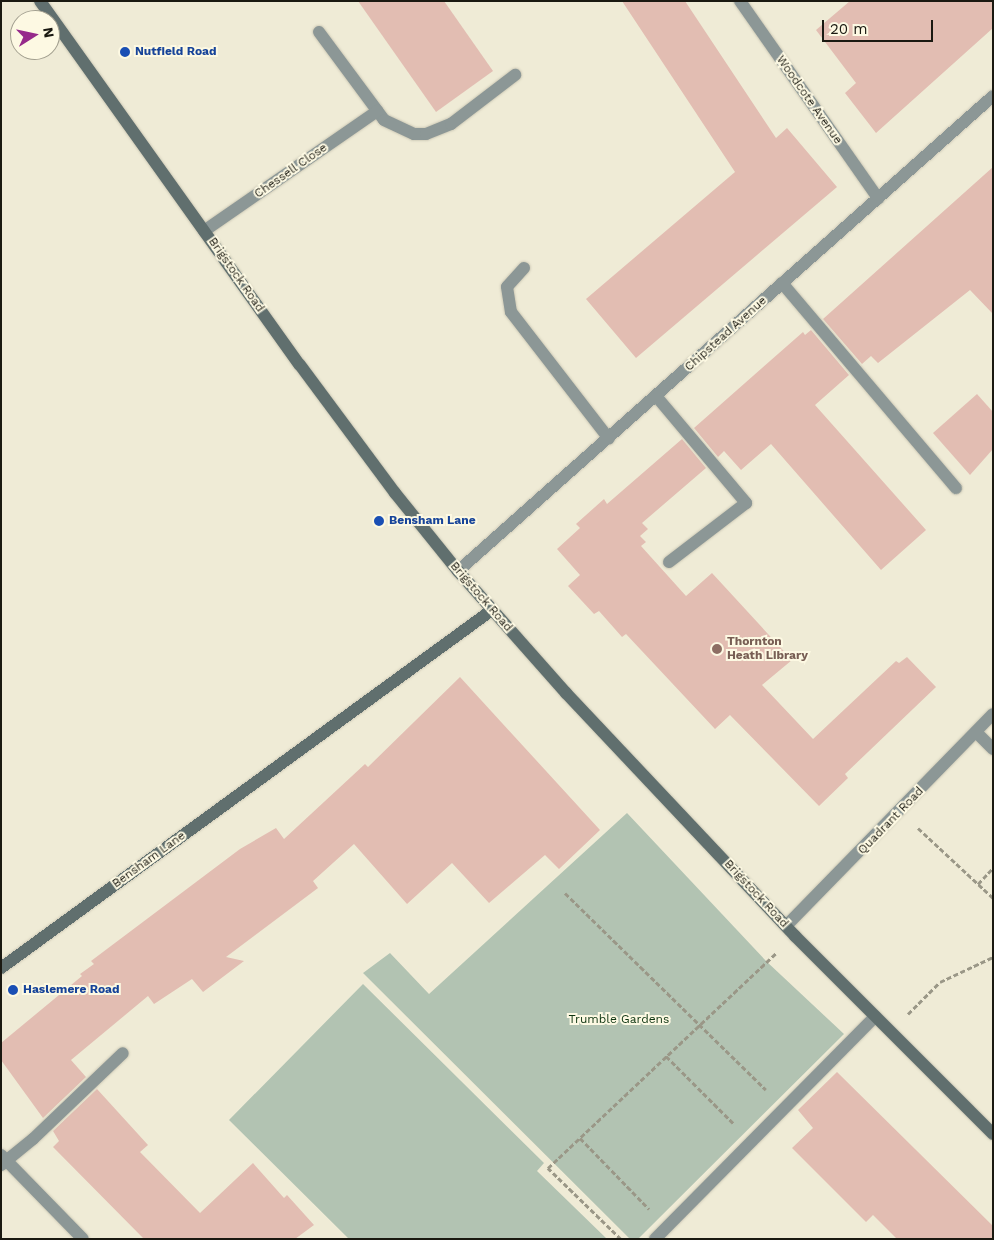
<!DOCTYPE html>
<style>
body{margin:0}
#map{position:relative;width:994px;height:1240px;overflow:hidden;background:#efebd6;font-family:"Work Sans",sans-serif}
div>[style]{position:absolute}
.green>*{inset:0;background:#b2c3b2}
.building>*{inset:0;background:#e2bdb2}
.path>*{height:3px;margin-top:-1.5px;transform-origin:0;background:repeating-linear-gradient(90deg,#9a9787 0 5px,transparent 0 7.5px)}
.roads{filter:drop-shadow(0 0 1px #cdc9b6) drop-shadow(0 0 1px #cdc9b6)}
.lane>*{height:12px;margin:-6px;padding:0 6px;transform-origin:6px;border-radius:6px;background:#8c9796}
.street>*{height:12px;margin:-6px;padding:0 6px;transform-origin:6px;border-radius:6px;background:#8c9796}
.secondary>*{height:12px;margin:-6px;padding:0 6px;transform-origin:6px;border-radius:6px;background:#606f6e}
.dots>*{width:14px;height:14px;translate:-50% -50%;box-sizing:border-box;border:2px solid #fdf9e3;border-radius:50%}
span{translate:-50% -50%;white-space:nowrap;text-align:center;line-height:1.15;-webkit-text-stroke:4px #fdf9e3;paint-order:stroke}
.transit-label{font-size:12px;color:#164399;font-weight:700}
.left{translate:0 -50%;text-align:left}
.street-label{font-size:12px;color:#1a1911}
.education-label{font-size:12px;color:#785e54;font-weight:700}
.park-label{font-size:12px;color:#0d3410}
.frame{position:absolute;inset:0;border:2px solid #1a1911;pointer-events:none}
.north{position:absolute;left:10px;top:10px;width:50px;height:50px;box-sizing:border-box;background:#fdf9e3;border:1px solid #a29f8f;border-radius:50%;rotate:80deg;font-size:14px;font-weight:700;line-height:20px;text-align:center;color:#1a1911}
.north::after{content:'';display:block;margin:auto;width:18px;height:22px;background:#962a8b;clip-path:polygon(50% 0,100% 100%,50% 72%,0 100%)}
.scale{position:absolute;left:822px;top:20px;width:111px;height:22px;box-sizing:border-box;border:2px solid #1a1911;border-top:0;padding-left:6px;font-size:15px;line-height:18px;white-space:nowrap;color:#1a1911;-webkit-text-stroke:4px #fdf9e3;paint-order:stroke}
</style>
<div id="map">
<div class="green">
<div style="clip-path:polygon(627px 813px,766px 961px,844px 1034px,638px 1239px,630px 1239px,363px 973px,390px 953px,429px 994px)"></div>
<div style="clip-path:polygon(363px 984px,544px 1163px,537px 1171px,607px 1239px,349px 1239px,229px 1120px)"></div>
</div>
<div class="building">
<div style="clip-path:polygon(358px 1px,444px 1px,493px 71px,436px 112px)"></div>
<div style="clip-path:polygon(622px 1px,685px 1px,776px 138px,787px 128px,837px 187px,636px 358px,586px 299px,735px 172px)"></div>
<div style="clip-path:polygon(850px 1px,993px 1px,993px 28px,876px 133px,845px 93px,856px 83px,816px 30px)"></div>
<div style="clip-path:polygon(993px 167px,993px 314px,970px 290px,878px 363px,871px 356px,862px 364px,823px 319px)"></div>
<div style="clip-path:polygon(811px 330px,849px 375px,815px 405px,926px 530px,881px 570px,771px 444px,741px 470px,724px 451px,718px 457px,694px 428px,803px 332px,805px 335px)"></div>
<div style="clip-path:polygon(977px 394px,993px 412px,993px 449px,970px 475px,933px 433px)"></div>
<div style="clip-path:polygon(682px 439px,706px 468px,642px 523px,648px 529px,640px 536px,646px 542px,641px 546px,686px 596px,712px 573px,792px 660px,762px 685px,813px 739px,896px 661px,899px 663px,907px 657px,936px 687px,845px 774px,848px 778px,819px 806px,730px 715px,715px 729px,626px 634px,622px 637px,599px 611px,594px 614px,568px 586px,580px 575px,557px 549px,580px 528px,576px 524px,604px 499px,607px 504px)"></div>
<div style="clip-path:polygon(460px 677px,600px 830px,559px 869px,545px 855px,489px 903px,452px 863px,407px 904px,354px 844px,313px 881px,318px 888px,226px 957px,244px 961px,203px 992px,192px 979px,154px 1004px,148px 996px,71px 1060px,86px 1077px,43px 1118px,1px 1060px,1px 1043px,82px 976px,80px 974px,94px 964px,91px 961px,240px 849px,276px 828px,284px 839px,365px 764px,368px 767px)"></div>
<div style="clip-path:polygon(837px 1072px,993px 1226px,993px 1239px,897px 1239px,873px 1215px,866px 1222px,792px 1148px,813px 1128px,798px 1110px)"></div>
<div style="clip-path:polygon(97px 1089px,148px 1145px,140px 1152px,200px 1213px,253px 1163px,284px 1198px,287px 1195px,314px 1225px,295px 1239px,144px 1239px,53px 1147px,59px 1141px,53px 1131px)"></div>
</div>
<div class="path">
<div style="left:918px;top:828px;width:103px;rotate:43deg"></div>
<div style="left:978px;top:884px;width:22px;rotate:-47deg"></div>
<div style="left:565px;top:893px;width:281px;rotate:44.4deg"></div>
<div style="left:908px;top:1014px;width:45px;rotate:-45deg"></div>
<div style="left:940px;top:982px;width:59px;rotate:-25.3deg"></div>
<div style="left:666px;top:1056px;width:95px;rotate:45deg"></div>
<div style="left:580px;top:1138px;width:99px;rotate:45.8deg"></div>
<div style="left:621px;top:1239px;width:102px;rotate:-135.8deg"></div>
<div style="left:548px;top:1168px;width:313px;rotate:-43.3deg"></div>
</div>
<div class="roads">
<div class="lane">
<div style="left:319px;top:32px;width:109px;rotate:53.5deg"></div>
<div style="left:384px;top:120px;width:33px;rotate:25deg"></div>
<div style="left:414px;top:134px;width:12px"></div>
<div style="left:426px;top:134px;width:27px;rotate:-22deg"></div>
<div style="left:451px;top:124px;width:81px;rotate:-37.4deg"></div>
<div style="left:204px;top:231px;width:211px;rotate:-34.7deg"></div>
<div style="left:524px;top:268px;width:25px;rotate:132deg"></div>
<div style="left:507px;top:287px;width:25px;rotate:81deg"></div>
<div style="left:511px;top:312px;width:160px;rotate:52.3deg"></div>
<div style="left:782px;top:283px;width:269px;rotate:49.7deg"></div>
<div style="left:656px;top:396px;width:140px;rotate:49.9deg"></div>
<div style="left:746px;top:503px;width:97px;rotate:142.5deg"></div>
<div style="left:976px;top:732px;width:24px;rotate:45deg"></div>
<div style="left:1px;top:1165px;width:41px;rotate:-39.1deg"></div>
<div style="left:33px;top:1139px;width:124px;rotate:-43.7deg"></div>
<div style="left:655px;top:1239px;width:313px;rotate:-45.3deg"></div>
</div>
<div class="street">
<div style="left:740px;top:1px;width:241px;rotate:55deg"></div>
<div style="left:458px;top:571px;width:715px;rotate:-41.6deg"></div>
<div style="left:786px;top:926px;width:296px;rotate:-45.7deg"></div>
<div style="left:1px;top:1155px;width:117px;rotate:45.7deg"></div>
</div>
<div class="secondary">
<div style="left:40px;top:1px;width:447px;rotate:54.5deg"></div>
<div style="left:300px;top:365px;width:159px;rotate:53.4deg"></div>
<div style="left:395px;top:493px;width:100px;rotate:51.1deg"></div>
<div style="left:458px;top:571px;width:163px;rotate:48.5deg"></div>
<div style="left:566px;top:693px;width:334px;rotate:46.7deg"></div>
<div style="left:795px;top:936px;width:280px;rotate:45deg"></div>
<div style="left:1px;top:968px;width:608px;rotate:-36.1deg"></div>
</div>
</div>
<div class="dots">
<div style="left:125px;top:52px;background:#1a4fb4"></div>
<div style="left:379px;top:521px;background:#1a4fb4"></div>
<div style="left:717px;top:649px;background:#8d6e63"></div>
<div style="left:13px;top:990px;background:#1a4fb4"></div>
</div>
<div class="transit-label">
<span class="left" style="left:135px;top:52px">Nutfield Road</span>
<span class="left" style="left:389px;top:521px">Bensham Lane</span>
<span class="left" style="left:23px;top:990px">Haslemere Road</span>
</div>
<div class="street-label">
<span style="left:809px;top:100px;rotate:55deg">Woodcote Avenue</span>
<span style="left:291px;top:171px;rotate:-35deg">Chessell Close</span>
<span style="left:236px;top:275px;rotate:55deg">Brigstock Road</span>
<span style="left:726px;top:334px;rotate:-42deg">Chipstead Avenue</span>
<span style="left:481px;top:597px;rotate:49deg">Brigstock Road</span>
<span style="left:891px;top:821px;rotate:-46deg">Quadrant Road</span>
<span style="left:149px;top:860px;rotate:-36deg">Bensham Lane</span>
<span style="left:756px;top:894px;rotate:47deg">Brigstock Road</span>
</div>
<div class="education-label">
<span class="left" style="left:727px;top:649px">Thornton<br>Heath Library</span>
</div>
<div class="park-label">
<span style="left:619px;top:1020px">Trumble Gardens</span>
</div>
<div class="frame"></div>
<div class="north">N</div>
<div class="scale">20 m</div>
</div>
